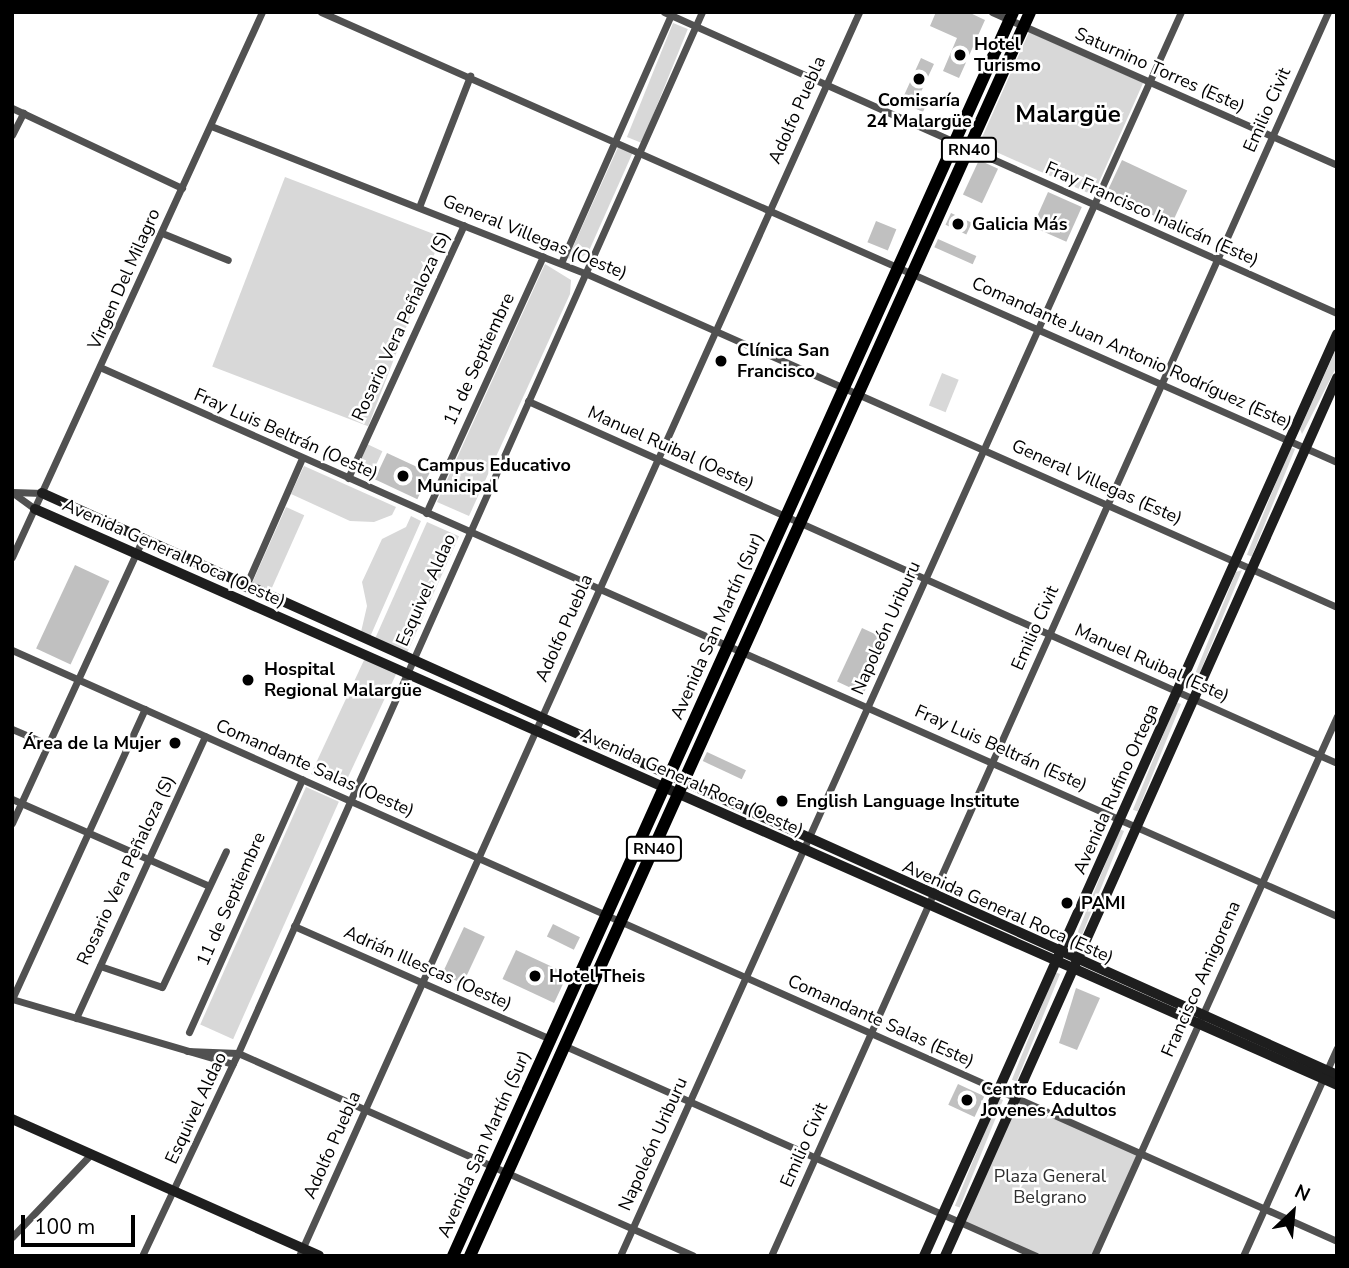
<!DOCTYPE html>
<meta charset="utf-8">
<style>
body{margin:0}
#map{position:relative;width:1349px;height:1268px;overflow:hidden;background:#fff;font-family:"Nunito Sans",sans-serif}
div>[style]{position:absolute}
.green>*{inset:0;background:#d8d8d8;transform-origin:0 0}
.building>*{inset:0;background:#c0c0c0;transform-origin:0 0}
.street>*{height:7px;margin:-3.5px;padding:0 3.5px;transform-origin:3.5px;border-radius:3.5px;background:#515151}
.secondary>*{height:10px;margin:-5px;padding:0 5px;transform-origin:5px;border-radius:5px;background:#1e1e1e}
.highway>*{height:12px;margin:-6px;padding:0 6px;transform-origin:6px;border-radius:6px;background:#000}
.dots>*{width:19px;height:19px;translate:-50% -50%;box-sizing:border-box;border:4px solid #fff;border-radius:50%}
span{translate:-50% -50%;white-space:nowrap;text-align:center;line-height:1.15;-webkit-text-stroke:5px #fff;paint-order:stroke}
.shield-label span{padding:2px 5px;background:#fff;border:2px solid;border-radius:5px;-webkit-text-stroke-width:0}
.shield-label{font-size:16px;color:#000;font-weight:700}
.poi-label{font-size:18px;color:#000;font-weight:700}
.left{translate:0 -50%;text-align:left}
.right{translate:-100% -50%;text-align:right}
.street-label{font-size:18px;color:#000}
.park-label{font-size:18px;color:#2f2f2f}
.district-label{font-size:24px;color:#000;font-weight:700}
.frame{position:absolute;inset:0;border:14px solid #000;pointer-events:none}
.north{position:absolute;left:1258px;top:1177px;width:70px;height:70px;-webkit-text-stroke:5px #fff;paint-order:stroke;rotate:26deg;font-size:19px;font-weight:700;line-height:28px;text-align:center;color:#000}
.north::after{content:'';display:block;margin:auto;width:24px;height:32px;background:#000;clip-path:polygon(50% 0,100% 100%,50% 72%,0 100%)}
.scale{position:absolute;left:21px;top:1215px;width:114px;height:32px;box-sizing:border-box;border:4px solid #000;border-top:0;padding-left:9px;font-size:21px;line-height:24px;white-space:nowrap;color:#000;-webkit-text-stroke:5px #fff;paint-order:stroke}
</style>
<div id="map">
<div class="green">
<div style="left:673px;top:23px;width:16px;height:123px;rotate:22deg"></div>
<div style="left:1029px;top:32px;width:125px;height:123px;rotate:24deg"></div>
<div style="clip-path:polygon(619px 145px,633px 152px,588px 253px,575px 261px,568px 258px)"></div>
<div style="left:285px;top:177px;width:167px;height:203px;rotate:21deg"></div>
<div style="clip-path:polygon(545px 264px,571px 280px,570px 294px,469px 516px,437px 502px)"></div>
<div style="clip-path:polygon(1337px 347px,1337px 366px,1302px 434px,1300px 429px)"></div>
<div style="left:942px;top:373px;width:18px;height:35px;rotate:22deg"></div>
<div style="left:367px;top:444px;width:17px;height:29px;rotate:25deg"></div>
<div style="left:1295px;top:449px;width:116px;height:5px;rotate:112deg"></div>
<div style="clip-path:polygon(304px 466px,396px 507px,392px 515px,374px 522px,350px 521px,291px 494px)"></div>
<div style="left:286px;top:507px;width:20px;height:85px;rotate:24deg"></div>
<div style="clip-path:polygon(411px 516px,421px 521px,370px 637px,361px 632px,367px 606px,362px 582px,382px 539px,406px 527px)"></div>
<div style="left:427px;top:522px;width:35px;height:130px;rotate:24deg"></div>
<div style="clip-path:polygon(1242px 570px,1198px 677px,1193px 679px,1236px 572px)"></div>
<div style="left:365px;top:658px;width:35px;height:128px;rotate:25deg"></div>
<div style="left:1181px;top:704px;width:116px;height:5px;rotate:112deg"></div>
<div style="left:306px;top:787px;width:36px;height:260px;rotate:24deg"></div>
<div style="left:1124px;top:831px;width:116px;height:5px;rotate:112deg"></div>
<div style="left:1060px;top:974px;width:116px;height:5px;rotate:112deg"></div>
<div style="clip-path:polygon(1016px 1099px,1140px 1153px,1094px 1256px,1036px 1256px,960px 1222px)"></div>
<div style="left:1003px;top:1100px;width:116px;height:5px;rotate:112deg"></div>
</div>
<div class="building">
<div style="clip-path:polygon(936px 12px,968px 12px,985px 20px,959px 78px,943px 71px,957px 38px,930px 26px)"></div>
<div style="clip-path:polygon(921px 58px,934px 64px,920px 94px,929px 98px,923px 112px,901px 102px)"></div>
<div style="left:979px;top:160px;width:21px;height:38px;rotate:25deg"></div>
<div style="left:1122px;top:160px;width:72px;height:37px;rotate:25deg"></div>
<div style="left:1048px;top:192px;width:37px;height:38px;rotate:24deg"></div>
<div style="left:951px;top:213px;width:23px;height:13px;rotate:25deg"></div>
<div style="left:876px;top:221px;width:22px;height:23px;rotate:22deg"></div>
<div style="left:938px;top:239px;width:42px;height:9px;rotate:24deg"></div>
<div style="left:387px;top:453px;width:47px;height:29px;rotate:25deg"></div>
<div style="left:75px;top:565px;width:38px;height:92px;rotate:25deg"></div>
<div style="left:862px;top:628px;width:29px;height:59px;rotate:25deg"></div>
<div style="left:707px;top:752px;width:43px;height:10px;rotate:25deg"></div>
<div style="left:553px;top:924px;width:30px;height:14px;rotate:26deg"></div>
<div style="left:464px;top:927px;width:23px;height:52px;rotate:25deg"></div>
<div style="left:516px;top:950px;width:57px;height:32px;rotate:25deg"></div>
<div style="clip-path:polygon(1076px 988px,1100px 998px,1077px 1050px,1059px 1043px)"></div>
<div style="left:958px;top:1084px;width:29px;height:23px;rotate:25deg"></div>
</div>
<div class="street">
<div style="left:321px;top:12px;width:1111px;rotate:23.89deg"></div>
<div style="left:664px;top:12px;width:737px;rotate:24.1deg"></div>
<div style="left:992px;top:12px;width:377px;rotate:23.9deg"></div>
<div style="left:12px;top:108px;width:188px;rotate:25.2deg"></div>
<div style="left:211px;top:126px;width:402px;rotate:21.5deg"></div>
<div style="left:585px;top:273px;width:823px;rotate:23.95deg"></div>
<div style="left:12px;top:135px;width:25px;rotate:-63deg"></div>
<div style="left:419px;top:207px;width:141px;rotate:-68.7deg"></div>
<div style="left:162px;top:233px;width:71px;rotate:22.2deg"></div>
<div style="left:561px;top:263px;width:274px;rotate:-66.1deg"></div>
<div style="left:102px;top:368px;width:1351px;rotate:23.93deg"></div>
<div style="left:528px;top:401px;width:886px;rotate:24.11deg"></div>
<div style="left:348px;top:478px;width:278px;rotate:-65.4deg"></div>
<div style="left:12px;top:492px;width:30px;rotate:2deg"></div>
<div style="left:13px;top:493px;width:27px;rotate:36deg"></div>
<div style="left:426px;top:513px;width:282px;rotate:-65.5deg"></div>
<div style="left:12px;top:557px;width:600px;rotate:-65.36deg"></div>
<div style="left:245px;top:588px;width:142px;rotate:-66.3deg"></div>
<div style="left:12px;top:650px;width:1451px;rotate:24.04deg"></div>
<div style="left:12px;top:729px;width:38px;rotate:23deg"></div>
<div style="left:12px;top:799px;width:215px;rotate:23.8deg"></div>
<div style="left:12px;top:823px;width:311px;rotate:-65.3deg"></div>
<div style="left:294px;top:926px;width:282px;rotate:23.8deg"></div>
<div style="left:100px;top:966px;width:65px;rotate:18.7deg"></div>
<div style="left:162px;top:987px;width:150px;rotate:-64.8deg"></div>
<div style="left:12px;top:999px;width:319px;rotate:-65.4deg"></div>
<div style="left:12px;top:999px;width:230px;rotate:16.4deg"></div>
<div style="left:76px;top:1018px;width:310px;rotate:-65.4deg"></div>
<div style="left:189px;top:1032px;width:277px;rotate:-65.9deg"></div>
<div style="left:563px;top:1045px;width:518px;rotate:24.04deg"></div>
<div style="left:187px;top:1051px;width:51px;rotate:2.2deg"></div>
<div style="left:238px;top:1053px;width:498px;rotate:24deg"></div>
<div style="left:12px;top:1237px;width:115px;rotate:-46.4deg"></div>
<div style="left:142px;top:1256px;width:225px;rotate:-64.7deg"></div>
<div style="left:238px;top:1053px;width:1140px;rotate:-65.98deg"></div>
<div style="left:299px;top:1256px;width:1364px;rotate:-65.76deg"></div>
<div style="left:620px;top:1256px;width:1365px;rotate:-65.73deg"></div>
<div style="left:771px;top:1256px;width:1363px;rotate:-65.88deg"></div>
<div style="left:1094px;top:1256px;width:592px;rotate:-65.77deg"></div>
<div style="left:1243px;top:1256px;width:228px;rotate:-65.7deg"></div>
</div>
<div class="secondary">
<div style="left:42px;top:493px;width:1420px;rotate:24.2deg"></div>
<div style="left:35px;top:509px;width:1424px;rotate:23.86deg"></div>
<div style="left:12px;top:1119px;width:336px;rotate:24deg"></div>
<div style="left:924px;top:1256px;width:1010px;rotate:-65.87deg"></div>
<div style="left:945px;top:1256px;width:962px;rotate:-65.94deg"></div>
</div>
<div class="highway">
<div style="left:453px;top:1256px;width:1364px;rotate:-65.76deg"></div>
<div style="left:470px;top:1256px;width:1364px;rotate:-65.76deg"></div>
</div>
<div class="dots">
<div style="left:960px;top:55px;background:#000"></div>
<div style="left:919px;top:79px;background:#000"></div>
<div style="left:958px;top:224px;background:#000"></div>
<div style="left:721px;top:361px;background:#000"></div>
<div style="left:403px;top:476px;background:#000"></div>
<div style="left:248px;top:680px;background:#000"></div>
<div style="left:175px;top:743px;background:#000"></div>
<div style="left:782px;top:801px;background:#000"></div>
<div style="left:1067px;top:903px;background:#000"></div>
<div style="left:535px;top:976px;background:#000"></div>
<div style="left:967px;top:1100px;background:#000"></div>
</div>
<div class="shield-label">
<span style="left:969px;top:150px">RN40</span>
<span style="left:654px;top:849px">RN40</span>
</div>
<div class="poi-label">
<span class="left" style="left:974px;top:55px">Hotel<br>Turismo</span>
<span style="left:919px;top:111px">Comisaría<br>24 Malargüe</span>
<span class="left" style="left:972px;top:224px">Galicia Más</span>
<span class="left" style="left:737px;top:361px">Clínica San<br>Francisco</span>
<span class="left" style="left:417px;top:476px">Campus Educativo<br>Municipal</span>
<span class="left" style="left:264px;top:680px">Hospital<br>Regional Malargüe</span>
<span class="right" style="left:161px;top:743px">Área de la Mujer</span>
<span class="left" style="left:796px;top:801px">English Language Institute</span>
<span class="left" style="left:1081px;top:903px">PAMI</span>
<span class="left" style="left:549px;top:976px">Hotel Theis</span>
<span class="left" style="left:981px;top:1100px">Centro Educación<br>Jovenes Adultos</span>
</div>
<div class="street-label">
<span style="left:1160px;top:70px;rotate:24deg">Saturnino Torres (Este)</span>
<span style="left:797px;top:110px;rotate:-66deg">Adolfo Puebla</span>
<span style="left:1267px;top:110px;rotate:-66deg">Emilio Civit</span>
<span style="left:1152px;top:214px;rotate:24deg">Fray Francisco Inalicán (Este)</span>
<span style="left:535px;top:237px;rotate:22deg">General Villegas (Oeste)</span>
<span style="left:124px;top:279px;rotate:-66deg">Virgen Del Milagro</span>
<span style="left:401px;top:326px;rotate:-65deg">Rosario Vera Peñaloza (S)</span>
<span style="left:1132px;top:353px;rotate:24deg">Comandante Juan Antonio Rodríguez (Este)</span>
<span style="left:479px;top:359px;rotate:-65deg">11 de Septiembre</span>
<span style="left:286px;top:434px;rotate:24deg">Fray Luis Beltrán (Oeste)</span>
<span style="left:671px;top:448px;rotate:24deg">Manuel Ruibal (Oeste)</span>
<span style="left:1097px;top:482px;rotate:24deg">General Villegas (Este)</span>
<span style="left:174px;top:553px;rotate:24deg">Avenida General Roca (Oeste)</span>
<span style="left:426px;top:590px;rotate:-66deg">Esquivel Aldao</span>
<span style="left:717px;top:626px;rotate:-66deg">Avenida San Martín (Sur)</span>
<span style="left:564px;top:628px;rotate:-66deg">Adolfo Puebla</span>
<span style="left:886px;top:628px;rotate:-66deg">Napoleón Uriburu</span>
<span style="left:1035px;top:628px;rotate:-66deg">Emilio Civit</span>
<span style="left:1152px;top:663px;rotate:24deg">Manuel Ruibal (Este)</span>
<span style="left:1001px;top:748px;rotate:24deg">Fray Luis Beltrán (Este)</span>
<span style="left:315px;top:768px;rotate:24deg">Comandante Salas (Oeste)</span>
<span style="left:692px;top:782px;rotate:24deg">Avenida General Roca (Oeste)</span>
<span style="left:1116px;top:789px;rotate:-66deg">Avenida Rufino Ortega</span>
<span style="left:126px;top:870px;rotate:-65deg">Rosario Vera Peñaloza (S)</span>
<span style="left:231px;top:899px;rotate:-66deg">11 de Septiembre</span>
<span style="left:1008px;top:912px;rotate:24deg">Avenida General Roca (Este)</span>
<span style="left:428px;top:968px;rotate:24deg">Adrián Illescas (Oeste)</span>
<span style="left:1201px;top:979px;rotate:-66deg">Francisco Amigorena</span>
<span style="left:881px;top:1021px;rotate:24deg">Comandante Salas (Este)</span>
<span style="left:196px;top:1108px;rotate:-65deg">Esquivel Aldao</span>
<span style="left:484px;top:1144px;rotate:-66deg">Avenida San Martín (Sur)</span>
<span style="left:653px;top:1144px;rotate:-66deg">Napoleón Uriburu</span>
<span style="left:332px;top:1145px;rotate:-66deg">Adolfo Puebla</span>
<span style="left:804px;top:1145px;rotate:-66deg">Emilio Civit</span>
</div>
<div class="park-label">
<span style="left:1050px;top:1187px">Plaza General<br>Belgrano</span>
</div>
<div class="district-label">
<span style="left:1068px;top:115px">Malargüe</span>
</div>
<div class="frame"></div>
<div class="north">N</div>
<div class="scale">100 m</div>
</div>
